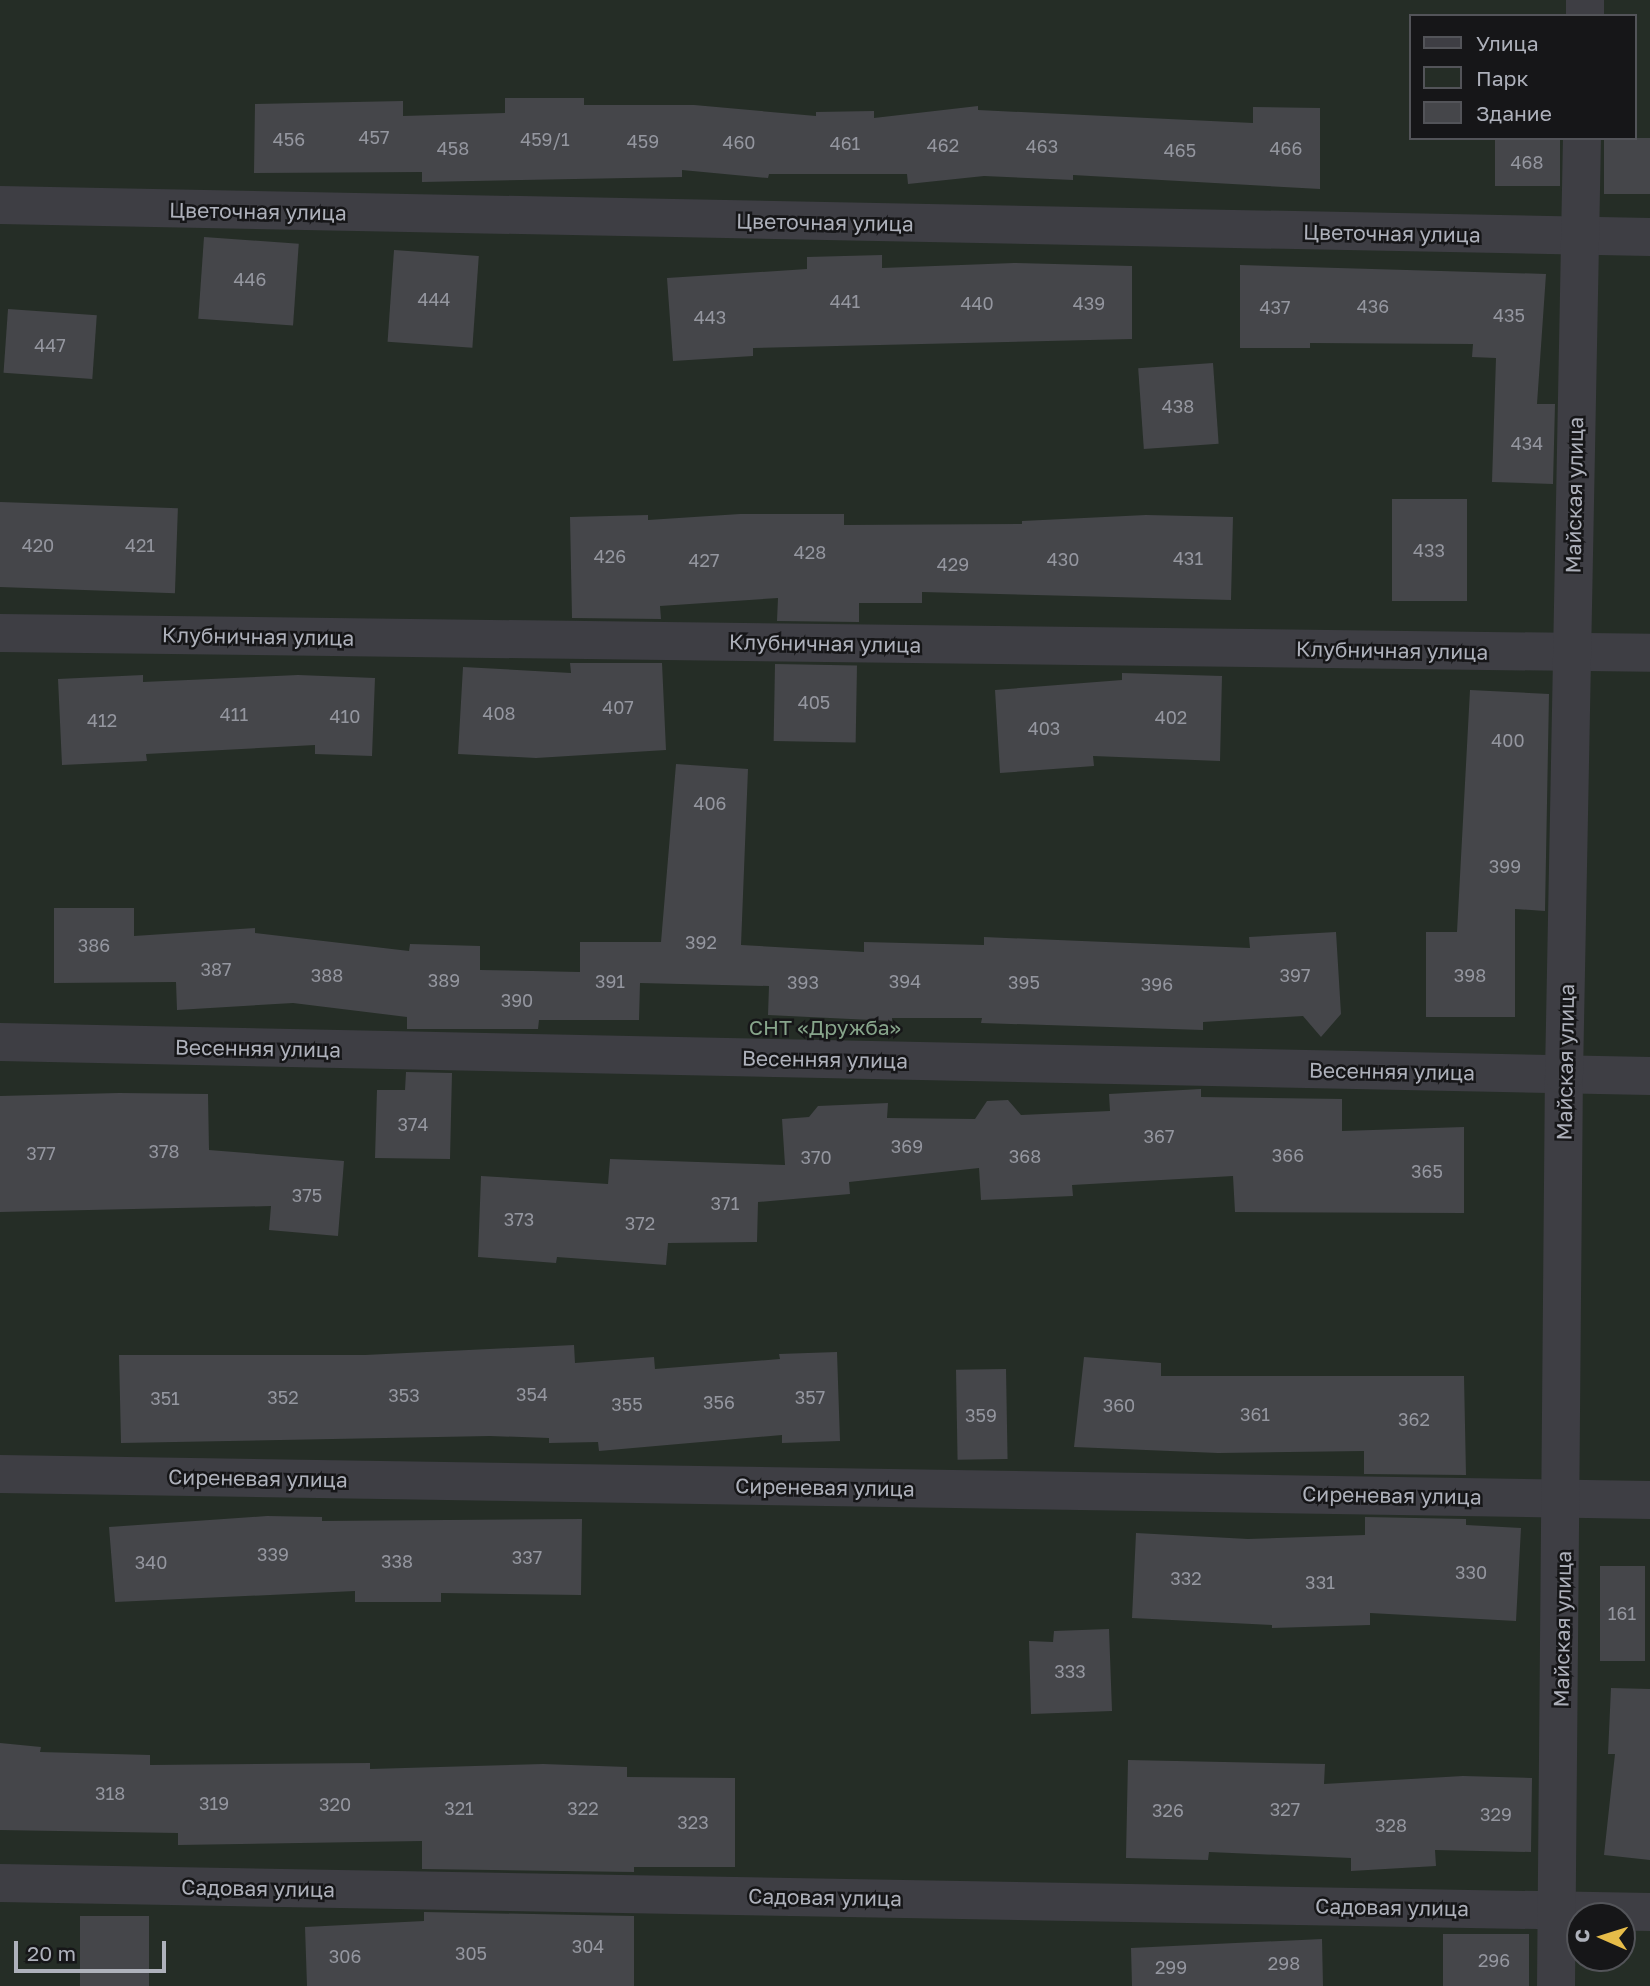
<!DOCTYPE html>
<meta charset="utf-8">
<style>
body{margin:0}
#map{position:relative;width:1650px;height:1986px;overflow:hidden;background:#1b1b1d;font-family:"Golos Text",sans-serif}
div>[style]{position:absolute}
.green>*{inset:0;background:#252d26}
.building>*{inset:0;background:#45464a;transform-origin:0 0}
.minor>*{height:38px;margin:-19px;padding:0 19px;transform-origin:19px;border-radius:19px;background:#3e3e44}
span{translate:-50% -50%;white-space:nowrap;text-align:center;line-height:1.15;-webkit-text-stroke:5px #161618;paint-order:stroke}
.number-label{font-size:18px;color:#94969f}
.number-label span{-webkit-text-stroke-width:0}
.street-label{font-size:21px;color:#aeb1bb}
.park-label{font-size:21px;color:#87a58b}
.legend{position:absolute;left:1409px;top:14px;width:228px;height:126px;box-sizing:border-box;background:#161618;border:2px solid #535459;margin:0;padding:9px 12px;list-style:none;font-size:21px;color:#aeb1bb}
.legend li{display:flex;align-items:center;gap:14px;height:35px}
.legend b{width:35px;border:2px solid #535459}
.north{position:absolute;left:1566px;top:1902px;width:70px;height:70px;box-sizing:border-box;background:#161618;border:2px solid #535459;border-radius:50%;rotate:273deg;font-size:19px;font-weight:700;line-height:28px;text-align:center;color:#aeb1bb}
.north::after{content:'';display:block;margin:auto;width:24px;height:32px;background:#e6bc49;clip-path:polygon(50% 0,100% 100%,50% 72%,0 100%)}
.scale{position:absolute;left:14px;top:1941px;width:152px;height:32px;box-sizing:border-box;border:4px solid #aeb1bb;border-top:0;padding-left:9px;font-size:21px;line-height:24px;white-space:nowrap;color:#aeb1bb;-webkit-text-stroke:5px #161618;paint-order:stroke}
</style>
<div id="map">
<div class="green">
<div style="clip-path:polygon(evenodd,0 0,1650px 0,1650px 1986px,0 1986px,0 0,1410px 16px,1634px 16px,1634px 138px,1410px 138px,1410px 16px,0 0,1580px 1916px,1622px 1916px,1622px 1958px,1580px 1958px,1580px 1916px)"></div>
</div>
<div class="building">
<div style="clip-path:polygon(505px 98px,584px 98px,584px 105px,694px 105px,816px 116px,816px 112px,874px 111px,874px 118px,978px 106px,978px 110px,1253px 123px,1253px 107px,1320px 108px,1320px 189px,1073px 175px,1073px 180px,984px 176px,908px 184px,907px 174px,769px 174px,768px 178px,682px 170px,682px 177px,422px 182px,422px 172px,254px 173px,255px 104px,403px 101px,403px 116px,505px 113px)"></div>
<div style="left:1495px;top:138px;width:65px;height:48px"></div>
<div style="left:1604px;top:138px;width:46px;height:56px"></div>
<div style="left:204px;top:237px;width:95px;height:82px;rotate:4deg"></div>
<div style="left:394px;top:250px;width:85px;height:92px;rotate:4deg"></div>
<div style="clip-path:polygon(882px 255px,882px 268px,1014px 263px,1132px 266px,1132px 339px,753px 348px,753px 356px,673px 361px,667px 278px,807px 269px,807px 257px)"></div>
<div style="clip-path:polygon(1240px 265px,1546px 274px,1537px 404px,1555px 404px,1553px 484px,1492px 482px,1496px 358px,1472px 357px,1473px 344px,1310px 343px,1310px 348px,1240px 348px)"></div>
<div style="left:8px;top:309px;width:89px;height:64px;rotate:4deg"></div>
<div style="left:1213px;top:363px;width:81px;height:75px;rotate:86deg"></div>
<div style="left:1392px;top:499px;width:75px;height:102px"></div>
<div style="left:0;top:502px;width:178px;height:85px;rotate:2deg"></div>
<div style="clip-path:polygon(740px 514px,844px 514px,844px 525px,1022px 524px,1022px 521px,1146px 515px,1233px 517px,1231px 600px,922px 592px,922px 603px,859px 603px,859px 622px,777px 621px,778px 598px,660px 606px,661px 619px,572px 618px,570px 517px,648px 515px,648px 520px)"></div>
<div style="clip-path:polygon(570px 663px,662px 663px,666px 750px,536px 758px,458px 754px,463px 667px,571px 673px)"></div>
<div style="left:775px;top:664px;width:82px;height:77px;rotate:1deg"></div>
<div style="clip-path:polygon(1122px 673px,1222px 676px,1220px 761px,1093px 756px,1094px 766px,1000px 773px,995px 690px,1122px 680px)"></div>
<div style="clip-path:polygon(143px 675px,143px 682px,298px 675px,375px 678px,372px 756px,315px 754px,315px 745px,146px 754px,147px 761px,62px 765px,58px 679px)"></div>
<div style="clip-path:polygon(1470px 690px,1549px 694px,1545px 911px,1515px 909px,1515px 1017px,1426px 1017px,1426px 932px,1457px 932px)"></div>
<div style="clip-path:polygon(676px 764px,748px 769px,741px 945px,864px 952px,864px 942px,984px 945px,984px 937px,1250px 948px,1249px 937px,1336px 932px,1341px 1014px,1321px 1037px,1303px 1016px,1203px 1022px,1203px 1030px,981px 1023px,982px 1018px,892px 1018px,892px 1021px,768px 1015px,769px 986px,640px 983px,639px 1020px,539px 1020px,538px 1029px,407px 1029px,407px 1017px,293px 1003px,177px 1010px,176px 982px,54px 983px,54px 908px,134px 908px,134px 936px,255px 928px,255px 933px,409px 951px,410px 944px,480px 946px,480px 970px,580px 972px,580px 942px,661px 942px)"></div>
<div style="clip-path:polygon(406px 1072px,452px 1073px,450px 1159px,375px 1158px,377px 1090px,405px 1090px)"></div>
<div style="clip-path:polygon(1201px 1089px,1201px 1097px,1342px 1099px,1342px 1131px,1464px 1127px,1464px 1213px,1235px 1212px,1233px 1176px,1072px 1185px,1073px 1196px,981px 1200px,979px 1168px,849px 1182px,850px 1194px,758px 1202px,757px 1242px,668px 1243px,666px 1265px,557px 1257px,556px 1263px,478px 1257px,481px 1176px,608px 1184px,610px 1159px,785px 1165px,782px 1119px,809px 1117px,818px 1106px,888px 1103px,887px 1118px,975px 1119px,987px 1101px,1008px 1100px,1021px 1115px,1110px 1111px,1109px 1094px)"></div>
<div style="clip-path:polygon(119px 1093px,208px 1094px,209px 1150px,344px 1161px,338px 1236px,269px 1230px,271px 1206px,0 1212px,0 1096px)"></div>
<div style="clip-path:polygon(574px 1345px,575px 1363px,654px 1357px,655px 1369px,780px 1359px,779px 1354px,837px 1352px,840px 1441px,782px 1443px,782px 1435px,599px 1451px,598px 1442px,549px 1443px,549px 1438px,490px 1436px,121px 1443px,119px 1355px,365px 1355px)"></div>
<div style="clip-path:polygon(1084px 1357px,1161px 1363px,1161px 1376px,1464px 1376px,1466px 1475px,1364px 1474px,1364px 1451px,1218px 1453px,1074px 1447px)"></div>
<div style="left:1006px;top:1369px;width:90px;height:50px;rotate:89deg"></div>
<div style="clip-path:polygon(267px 1516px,322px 1517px,322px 1521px,582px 1519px,581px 1595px,441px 1593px,441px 1602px,355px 1602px,355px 1591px,115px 1602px,109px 1527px)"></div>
<div style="clip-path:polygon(1365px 1517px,1466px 1519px,1466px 1525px,1521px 1528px,1516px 1621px,1370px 1613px,1370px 1625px,1272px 1628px,1272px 1625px,1132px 1618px,1136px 1533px,1248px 1539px,1365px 1535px)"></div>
<div style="left:1600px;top:1566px;width:45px;height:95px"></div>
<div style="clip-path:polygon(1109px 1629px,1112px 1711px,1031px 1714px,1029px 1641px,1053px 1642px,1054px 1631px)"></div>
<div style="clip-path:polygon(1611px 1688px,1650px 1689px,1650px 1860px,1604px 1855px,1615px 1754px,1608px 1754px)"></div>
<div style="clip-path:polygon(0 1743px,41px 1747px,40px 1752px,150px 1755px,150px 1765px,370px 1763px,370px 1769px,543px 1764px,627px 1767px,627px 1777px,735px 1778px,735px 1867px,634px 1867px,634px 1872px,422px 1869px,422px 1841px,178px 1845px,178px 1833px,0 1830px)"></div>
<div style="clip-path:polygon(1128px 1760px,1325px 1764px,1324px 1784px,1463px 1776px,1532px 1778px,1531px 1852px,1435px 1850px,1436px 1866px,1351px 1871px,1351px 1858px,1209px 1852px,1208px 1860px,1126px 1858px)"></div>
<div style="clip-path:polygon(424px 1912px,634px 1916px,634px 1986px,307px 1986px,305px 1927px,424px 1921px)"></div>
<div style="left:80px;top:1916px;width:69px;height:70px"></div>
<div style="left:1443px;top:1934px;width:86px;height:52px"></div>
<div style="clip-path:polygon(1322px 1939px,1323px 1986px,1132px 1986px,1131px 1948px)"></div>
</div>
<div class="minor">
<div style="left:1585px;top:16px;width:16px;rotate:-90deg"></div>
<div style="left:0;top:205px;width:1650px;rotate:1.11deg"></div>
<div style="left:0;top:633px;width:1650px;rotate:0.69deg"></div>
<div style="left:0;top:1042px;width:1650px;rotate:1.18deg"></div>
<div style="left:0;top:1474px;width:1650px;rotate:0.9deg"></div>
<div style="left:0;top:1883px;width:1650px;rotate:1.01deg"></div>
<div style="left:1556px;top:1986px;width:911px;rotate:-89.5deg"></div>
<div style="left:1564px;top:1075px;width:937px;rotate:-88.9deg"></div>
</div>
<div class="number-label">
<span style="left:374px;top:137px">457</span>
<span style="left:289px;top:139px">456</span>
<span style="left:545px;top:139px">459/1</span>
<span style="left:643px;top:141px">459</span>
<span style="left:739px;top:142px">460</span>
<span style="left:845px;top:143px">461</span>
<span style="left:943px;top:145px">462</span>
<span style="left:1042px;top:146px">463</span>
<span style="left:453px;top:148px">458</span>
<span style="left:1286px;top:148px">466</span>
<span style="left:1180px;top:150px">465</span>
<span style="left:1527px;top:162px">468</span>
<span style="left:250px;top:279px">446</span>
<span style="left:434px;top:299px">444</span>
<span style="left:845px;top:301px">441</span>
<span style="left:977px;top:303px">440</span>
<span style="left:1089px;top:303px">439</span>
<span style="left:1373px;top:306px">436</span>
<span style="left:1275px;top:307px">437</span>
<span style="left:1509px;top:315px">435</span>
<span style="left:710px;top:317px">443</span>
<span style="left:50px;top:345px">447</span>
<span style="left:1178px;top:406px">438</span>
<span style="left:1527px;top:443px">434</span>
<span style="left:38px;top:545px">420</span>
<span style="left:140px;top:545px">421</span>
<span style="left:1429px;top:550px">433</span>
<span style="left:810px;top:552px">428</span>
<span style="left:610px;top:556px">426</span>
<span style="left:1188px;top:558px">431</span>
<span style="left:1063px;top:559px">430</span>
<span style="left:704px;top:560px">427</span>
<span style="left:953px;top:564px">429</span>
<span style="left:814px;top:702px">405</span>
<span style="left:618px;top:707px">407</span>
<span style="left:499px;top:713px">408</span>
<span style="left:234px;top:714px">411</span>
<span style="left:345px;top:716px">410</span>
<span style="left:1171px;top:717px">402</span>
<span style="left:102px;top:720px">412</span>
<span style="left:1044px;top:728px">403</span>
<span style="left:1508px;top:740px">400</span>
<span style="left:710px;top:803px">406</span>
<span style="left:1505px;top:866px">399</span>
<span style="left:701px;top:942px">392</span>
<span style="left:94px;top:945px">386</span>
<span style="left:216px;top:969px">387</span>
<span style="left:327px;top:975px">388</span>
<span style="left:1295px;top:975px">397</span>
<span style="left:1470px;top:975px">398</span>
<span style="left:444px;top:980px">389</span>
<span style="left:610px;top:981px">391</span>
<span style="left:905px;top:981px">394</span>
<span style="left:803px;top:982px">393</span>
<span style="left:1024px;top:982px">395</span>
<span style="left:1157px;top:984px">396</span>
<span style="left:517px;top:1000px">390</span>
<span style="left:413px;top:1124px">374</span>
<span style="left:1159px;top:1136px">367</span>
<span style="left:907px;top:1146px">369</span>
<span style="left:164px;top:1151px">378</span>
<span style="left:41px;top:1153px">377</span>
<span style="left:1288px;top:1155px">366</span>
<span style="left:1025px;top:1156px">368</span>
<span style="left:816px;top:1157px">370</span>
<span style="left:1427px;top:1171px">365</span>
<span style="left:307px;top:1195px">375</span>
<span style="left:725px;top:1203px">371</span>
<span style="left:519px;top:1219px">373</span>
<span style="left:640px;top:1223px">372</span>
<span style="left:532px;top:1394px">354</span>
<span style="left:404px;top:1395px">353</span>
<span style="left:283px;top:1397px">352</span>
<span style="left:810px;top:1397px">357</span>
<span style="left:165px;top:1398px">351</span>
<span style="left:719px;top:1402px">356</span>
<span style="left:627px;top:1404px">355</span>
<span style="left:1119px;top:1405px">360</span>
<span style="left:1255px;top:1414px">361</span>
<span style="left:981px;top:1415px">359</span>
<span style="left:1414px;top:1419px">362</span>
<span style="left:273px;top:1554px">339</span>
<span style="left:527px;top:1557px">337</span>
<span style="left:397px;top:1561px">338</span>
<span style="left:151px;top:1562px">340</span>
<span style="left:1471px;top:1572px">330</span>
<span style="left:1186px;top:1578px">332</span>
<span style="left:1320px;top:1582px">331</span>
<span style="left:1622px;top:1613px">161</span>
<span style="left:1070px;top:1671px">333</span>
<span style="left:110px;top:1793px">318</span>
<span style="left:214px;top:1803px">319</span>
<span style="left:335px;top:1804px">320</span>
<span style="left:459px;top:1808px">321</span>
<span style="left:583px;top:1808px">322</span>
<span style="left:1285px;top:1809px">327</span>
<span style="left:1168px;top:1810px">326</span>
<span style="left:1496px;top:1814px">329</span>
<span style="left:693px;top:1822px">323</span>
<span style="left:1391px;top:1825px">328</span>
<span style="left:588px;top:1946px">304</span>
<span style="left:471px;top:1953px">305</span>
<span style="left:345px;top:1956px">306</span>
<span style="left:1494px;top:1960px">296</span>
<span style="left:1284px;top:1963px">298</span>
<span style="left:1171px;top:1967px">299</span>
</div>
<div class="street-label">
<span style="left:258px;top:211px;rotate:1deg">Цветочная улица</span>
<span style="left:825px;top:222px;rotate:1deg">Цветочная улица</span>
<span style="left:1392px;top:233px;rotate:1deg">Цветочная улица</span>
<span style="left:1574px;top:495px;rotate:-89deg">Майская улица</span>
<span style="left:258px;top:636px;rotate:1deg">Клубничная улица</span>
<span style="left:825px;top:643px;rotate:1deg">Клубничная улица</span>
<span style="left:1392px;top:650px;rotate:1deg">Клубничная улица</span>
<span style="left:258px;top:1048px;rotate:1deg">Весенняя улица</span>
<span style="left:825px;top:1059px;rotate:1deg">Весенняя улица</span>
<span style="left:1565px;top:1062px;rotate:-89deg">Майская улица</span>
<span style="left:1392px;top:1071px;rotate:1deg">Весенняя улица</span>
<span style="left:258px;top:1478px;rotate:1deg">Сиреневая улица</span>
<span style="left:825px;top:1487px;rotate:1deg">Сиреневая улица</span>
<span style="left:1392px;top:1495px;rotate:1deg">Сиреневая улица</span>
<span style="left:1562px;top:1629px;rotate:-89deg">Майская улица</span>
<span style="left:258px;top:1888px;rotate:1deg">Садовая улица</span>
<span style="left:825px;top:1897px;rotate:1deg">Садовая улица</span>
<span style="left:1392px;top:1907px;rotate:1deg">Садовая улица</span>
</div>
<div class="park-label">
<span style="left:825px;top:1027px">СНТ «Дружба»</span>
</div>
<ul class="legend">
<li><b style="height:9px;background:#3e3e44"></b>Улица</li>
<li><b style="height:19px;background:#252d26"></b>Парк</li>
<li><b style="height:19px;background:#45464a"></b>Здание</li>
</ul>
<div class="north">С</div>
<div class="scale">20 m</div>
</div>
